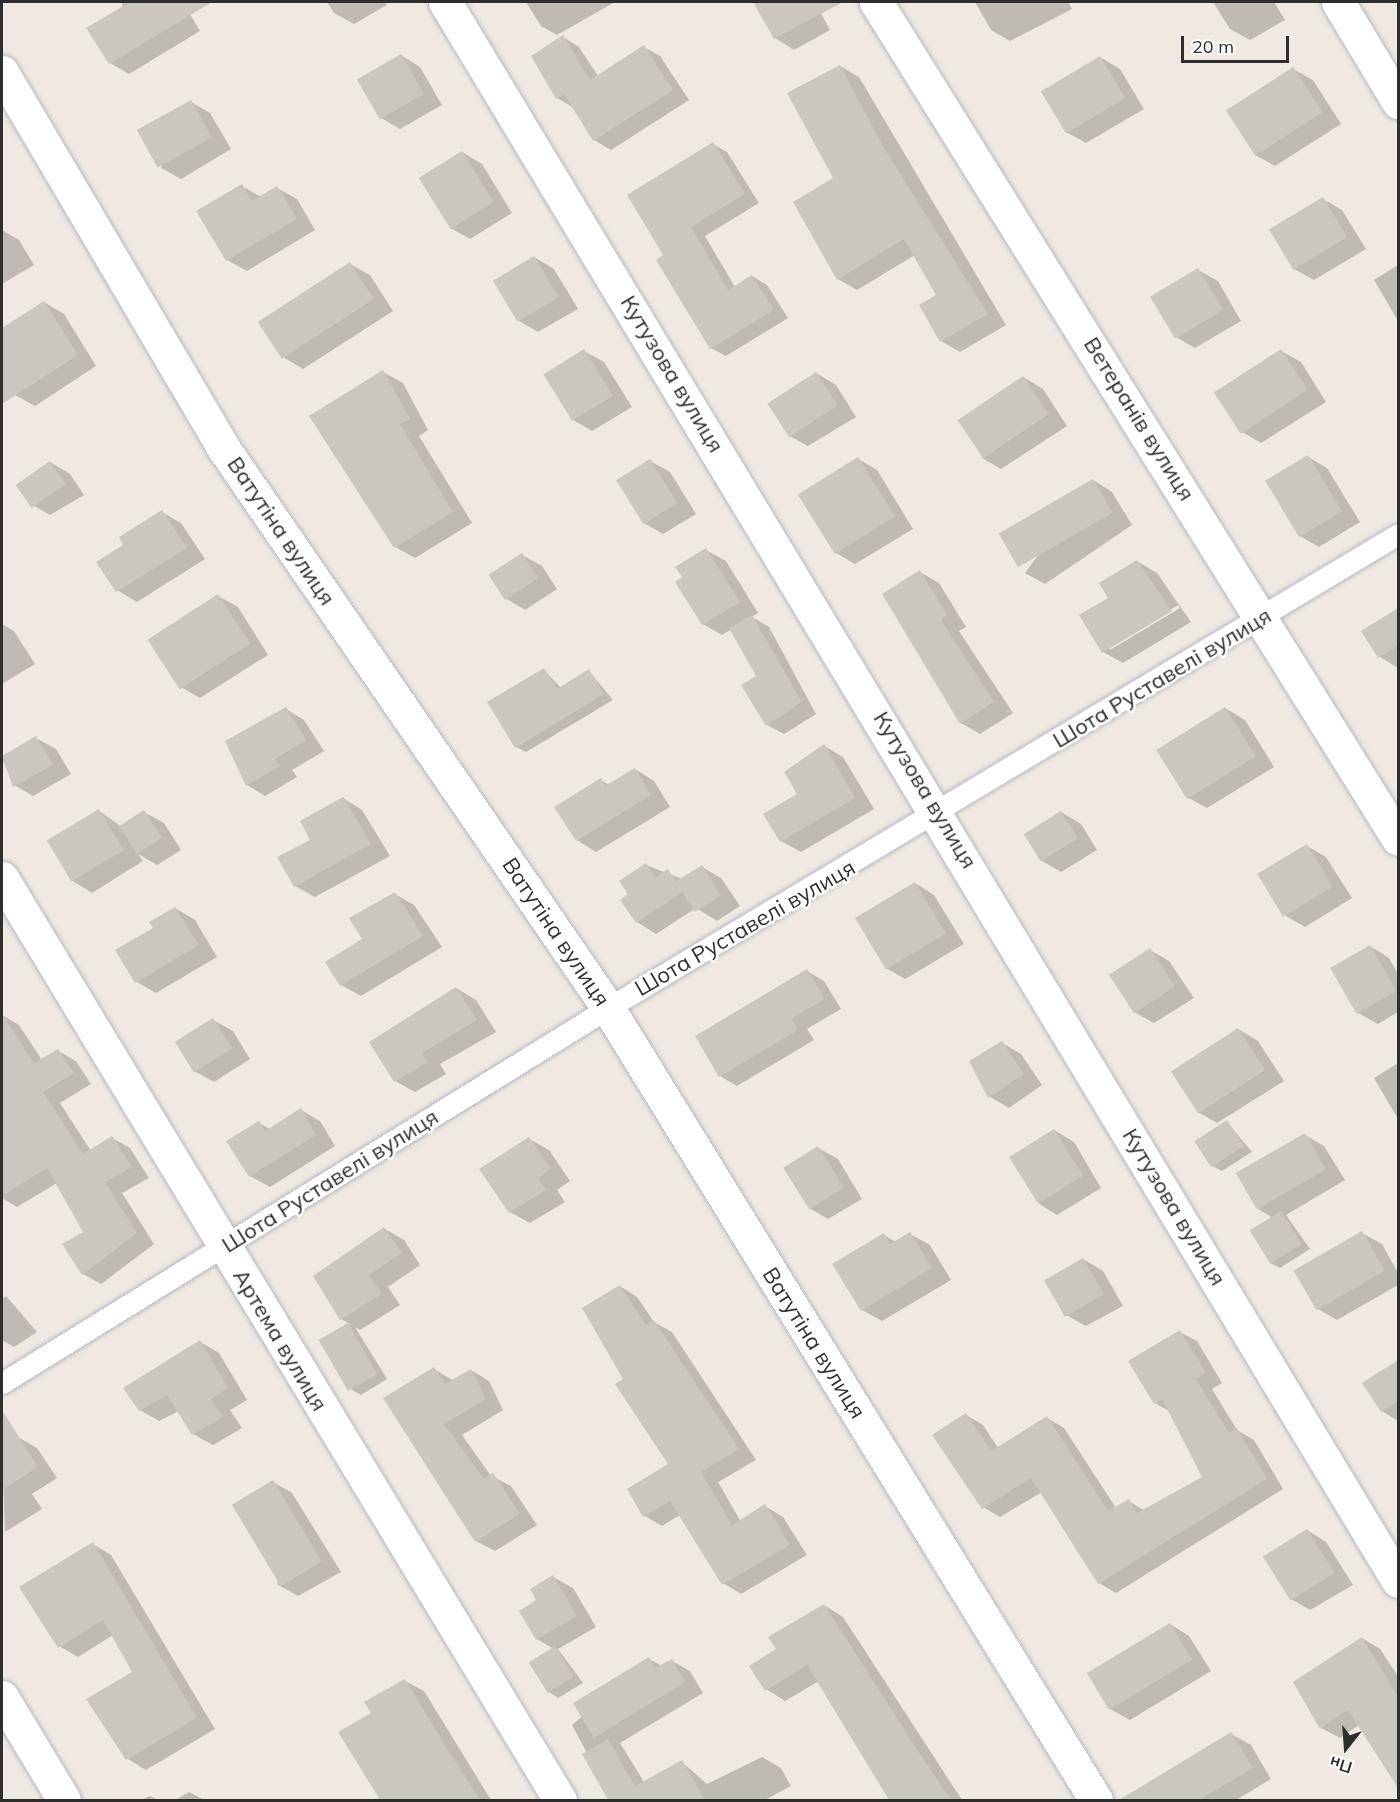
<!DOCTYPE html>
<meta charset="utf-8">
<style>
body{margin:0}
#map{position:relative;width:1400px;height:1802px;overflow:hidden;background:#efe9e1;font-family:Mulish,sans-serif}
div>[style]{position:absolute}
.shadow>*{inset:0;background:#0003}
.building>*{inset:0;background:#cbc7bf;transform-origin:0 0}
.roads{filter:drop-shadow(0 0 2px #b4b7c1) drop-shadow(0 0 2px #b4b7c1)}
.lane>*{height:21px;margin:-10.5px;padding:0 10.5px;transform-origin:10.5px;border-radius:10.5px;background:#fff}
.street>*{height:33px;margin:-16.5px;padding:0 16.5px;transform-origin:16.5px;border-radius:16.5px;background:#fff}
span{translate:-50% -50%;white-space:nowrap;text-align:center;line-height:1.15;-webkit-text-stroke:5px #fff;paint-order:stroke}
.street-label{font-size:22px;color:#2e2e2e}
.frame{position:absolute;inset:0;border:3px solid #2e2e2e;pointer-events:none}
.north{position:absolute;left:1316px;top:1718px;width:60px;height:60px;-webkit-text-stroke:4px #fff;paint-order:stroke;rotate:197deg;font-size:16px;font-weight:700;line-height:24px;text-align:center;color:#2e2e2e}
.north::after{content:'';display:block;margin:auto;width:21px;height:27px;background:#2e2e2e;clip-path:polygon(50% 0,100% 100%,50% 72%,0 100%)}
.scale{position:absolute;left:1181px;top:36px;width:108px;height:27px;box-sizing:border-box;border:3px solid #2e2e2e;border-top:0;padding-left:8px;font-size:18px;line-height:21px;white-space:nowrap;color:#2e2e2e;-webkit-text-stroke:4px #fff;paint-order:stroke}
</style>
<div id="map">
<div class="shadow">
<div style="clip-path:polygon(123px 2px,183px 2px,200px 31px,129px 74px,110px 63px)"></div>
<div style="clip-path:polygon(327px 2px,385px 2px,387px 5px,354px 24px,334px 13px)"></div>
<div style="clip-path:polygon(526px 2px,615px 2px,557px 35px,541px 26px)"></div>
<div style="clip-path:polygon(755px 2px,815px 2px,830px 30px,794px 50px,775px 38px)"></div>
<div style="clip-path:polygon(975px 2px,1068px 2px,1072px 9px,1010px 41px,991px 30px)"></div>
<div style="clip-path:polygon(1213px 2px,1274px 2px,1285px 20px,1250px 40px,1230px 29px)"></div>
<div style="clip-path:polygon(563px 37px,579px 47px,598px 76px,644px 47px,660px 56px,689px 100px,611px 150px,594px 140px,574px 108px,557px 98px)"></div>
<div style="clip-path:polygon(401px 55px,420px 67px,442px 105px,400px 129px,381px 118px)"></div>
<div style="clip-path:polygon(1100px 57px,1120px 69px,1144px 109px,1086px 143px,1066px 132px)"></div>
<div style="clip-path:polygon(840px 66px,859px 77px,1006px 325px,960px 352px,941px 341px,938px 295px,915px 255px,857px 290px,838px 279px,795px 203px,835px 179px)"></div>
<div style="clip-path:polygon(1293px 69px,1313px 80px,1341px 124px,1275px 166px,1255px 155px)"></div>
<div style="clip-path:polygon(191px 102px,210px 113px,231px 149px,181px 179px,161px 168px)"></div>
<div style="clip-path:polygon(713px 144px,727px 152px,759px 203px,705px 236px,735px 287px,752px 276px,767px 285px,788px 318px,726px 356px,711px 348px,666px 255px)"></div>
<div style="clip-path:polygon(462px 152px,482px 164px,512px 213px,470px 239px,450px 228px)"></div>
<div style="clip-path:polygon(242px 186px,261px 197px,277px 188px,297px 199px,315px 230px,247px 271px,227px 260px)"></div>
<div style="clip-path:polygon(1323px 199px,1342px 210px,1366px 249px,1314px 280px,1294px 269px)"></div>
<div style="clip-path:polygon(2px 230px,19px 240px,34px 265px,2px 284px)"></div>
<div style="clip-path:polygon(534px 257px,554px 269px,578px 309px,538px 332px,519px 321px)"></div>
<div style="clip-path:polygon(350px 264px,370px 275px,393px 311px,303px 369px,283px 357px,260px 322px)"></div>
<div style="clip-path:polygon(1398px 265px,1398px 321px,1374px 280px)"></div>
<div style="clip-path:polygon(1198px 270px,1218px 281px,1241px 321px,1195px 348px,1176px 337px)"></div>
<div style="clip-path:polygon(44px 302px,64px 314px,96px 366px,35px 406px,15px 395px,2px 375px,2px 330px)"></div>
<div style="clip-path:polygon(584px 351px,604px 362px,632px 407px,592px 431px,573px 420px)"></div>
<div style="clip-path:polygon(1281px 351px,1301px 362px,1326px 402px,1261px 443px,1242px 432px)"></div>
<div style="clip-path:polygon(383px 372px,403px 383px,428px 430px,419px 436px,472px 523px,415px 558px,395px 547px)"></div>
<div style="clip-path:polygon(816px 373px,836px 385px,856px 417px,808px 446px,788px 435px)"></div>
<div style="clip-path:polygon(1023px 377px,1043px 389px,1067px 426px,1001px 469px,982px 458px)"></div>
<div style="clip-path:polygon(1308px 457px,1327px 468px,1360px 522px,1319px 547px,1300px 536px)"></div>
<div style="clip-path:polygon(858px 459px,877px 470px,913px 529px,855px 564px,836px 553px)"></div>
<div style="clip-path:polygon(650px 461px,670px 472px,696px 514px,663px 534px,644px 523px)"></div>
<div style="clip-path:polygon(50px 462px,70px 474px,84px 495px,50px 515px,31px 504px)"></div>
<div style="clip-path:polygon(1093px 480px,1112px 492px,1132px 525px,1045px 584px,1025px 573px)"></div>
<div style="clip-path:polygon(162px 512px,181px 523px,205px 559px,137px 602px,117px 590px,125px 546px)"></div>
<div style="clip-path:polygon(706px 550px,726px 561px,758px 613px,752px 617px,769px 627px,816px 714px,784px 734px,767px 725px,758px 677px,732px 629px,722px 635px,703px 624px,684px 578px)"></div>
<div style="clip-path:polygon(522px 555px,542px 566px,557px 589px,525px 610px,505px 598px,491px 576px)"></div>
<div style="clip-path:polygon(evenodd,1137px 561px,1157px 573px,1191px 622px,1123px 663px,1103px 652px,1110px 598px,1137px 561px,1178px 605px,1180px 608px,1110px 650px,1110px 646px,1178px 605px)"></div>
<div style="clip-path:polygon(920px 572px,939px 583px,966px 627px,959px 631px,1013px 713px,980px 734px,961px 723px)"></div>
<div style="clip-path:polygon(218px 596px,238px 607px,268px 655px,200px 698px,181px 687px)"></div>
<div style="clip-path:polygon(1398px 609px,1398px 668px,1380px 657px,1363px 631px)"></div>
<div style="clip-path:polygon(2px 624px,14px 631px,35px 664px,2px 684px)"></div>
<div style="clip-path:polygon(544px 670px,561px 688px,589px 671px,613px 700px,526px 752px,516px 747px)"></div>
<div style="clip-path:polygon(1225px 708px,1245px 720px,1274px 767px,1207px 808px,1187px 797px)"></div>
<div style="clip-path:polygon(286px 709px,304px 720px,324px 751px,292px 770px,297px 777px,265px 796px,247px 785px)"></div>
<div style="clip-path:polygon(36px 738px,56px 749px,71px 774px,33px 796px,14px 785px,2px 758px)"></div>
<div style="clip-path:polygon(824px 746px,843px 757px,874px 809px,801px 852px,781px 841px)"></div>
<div style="clip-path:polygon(635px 769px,654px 781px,670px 807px,596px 852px,577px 840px,601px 780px,609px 785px)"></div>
<div style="clip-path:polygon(343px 798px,362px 810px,390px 856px,315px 897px,295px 886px,312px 840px)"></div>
<div style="clip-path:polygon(99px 811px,122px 827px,144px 812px,164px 823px,181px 850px,157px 865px,138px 854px,143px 861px,92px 893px,73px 881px)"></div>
<div style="clip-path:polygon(1061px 812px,1081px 824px,1097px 850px,1061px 872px,1042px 861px)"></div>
<div style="clip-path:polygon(1307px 846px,1326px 857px,1352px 898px,1305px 927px,1286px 916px)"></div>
<div style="clip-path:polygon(646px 865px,682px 879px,702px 867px,721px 878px,740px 906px,717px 921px,696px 908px,656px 934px,637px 922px,631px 894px)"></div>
<div style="clip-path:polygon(915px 883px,934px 895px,964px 944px,905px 979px,886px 968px)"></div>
<div style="clip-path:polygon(395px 894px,414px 905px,442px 947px,361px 996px,341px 985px)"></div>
<div style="clip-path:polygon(175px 908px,195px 920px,217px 957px,156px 993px,137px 982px,155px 929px)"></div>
<div style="clip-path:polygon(1370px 946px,1389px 958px,1398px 974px,1398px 1012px,1378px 1024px,1358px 1013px)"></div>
<div style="clip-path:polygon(1150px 950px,1169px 961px,1194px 998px,1154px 1023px,1134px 1012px)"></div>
<div style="clip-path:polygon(807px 971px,824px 981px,841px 1009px,807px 1029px,814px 1040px,737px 1086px,720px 1076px)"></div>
<div style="clip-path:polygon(456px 988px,476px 1000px,496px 1032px,440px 1064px,446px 1074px,415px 1092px,395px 1081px)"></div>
<div style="clip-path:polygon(2px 1015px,19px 1025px,42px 1060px,58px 1051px,76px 1061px,91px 1084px,60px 1103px,91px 1151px,112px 1138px,130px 1148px,149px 1178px,122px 1193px,154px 1244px,101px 1284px,83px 1274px,64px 1245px,85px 1233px,57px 1183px,17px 1207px,2px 1198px,2px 1144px,14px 1137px,2px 1116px,10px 1110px,2px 1097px)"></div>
<div style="clip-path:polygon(213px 1020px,233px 1031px,250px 1059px,214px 1082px,194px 1071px)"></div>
<div style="clip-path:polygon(1238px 1029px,1258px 1041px,1284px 1081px,1217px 1123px,1198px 1112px)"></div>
<div style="clip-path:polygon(1002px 1043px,1021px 1054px,1042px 1085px,1009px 1108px,990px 1097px)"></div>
<div style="clip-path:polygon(1398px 1063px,1398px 1119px,1374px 1078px)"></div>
<div style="clip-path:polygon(301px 1110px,320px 1121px,335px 1146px,270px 1187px,250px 1176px,259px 1123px,270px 1129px)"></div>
<div style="clip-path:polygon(1227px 1122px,1252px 1152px,1222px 1171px,1212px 1166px)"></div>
<div style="clip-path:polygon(1054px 1130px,1074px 1142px,1101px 1188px,1057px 1215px,1038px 1203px,1010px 1157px)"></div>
<div style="clip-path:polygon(1305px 1135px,1324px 1146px,1345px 1180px,1286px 1215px,1310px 1249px,1280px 1268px,1270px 1263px,1273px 1218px,1258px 1209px)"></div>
<div style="clip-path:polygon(529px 1139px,549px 1150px,570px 1181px,557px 1190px,565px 1202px,530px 1223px,510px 1212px)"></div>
<div style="clip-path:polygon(818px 1148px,838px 1159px,862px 1199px,828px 1219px,809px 1208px)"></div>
<div style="clip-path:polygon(385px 1229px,404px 1240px,420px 1265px,388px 1287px,400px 1305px,360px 1330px,355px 1327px,387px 1379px,361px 1395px,352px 1390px,321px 1340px,350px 1324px,341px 1319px)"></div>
<div style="clip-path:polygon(1362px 1233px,1382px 1244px,1398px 1273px,1398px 1285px,1337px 1320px,1318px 1309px)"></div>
<div style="clip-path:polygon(910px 1234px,930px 1245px,951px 1280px,882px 1321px,862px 1310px,884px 1235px,896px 1242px)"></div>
<div style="clip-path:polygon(1083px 1259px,1103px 1271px,1123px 1306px,1086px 1326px,1066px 1315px)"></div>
<div style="clip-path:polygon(620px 1286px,637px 1297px,654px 1322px,672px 1332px,756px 1460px,718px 1482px,741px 1522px,765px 1506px,783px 1517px,807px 1555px,741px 1594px,723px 1583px,680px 1515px,662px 1526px,645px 1516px,670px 1464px,625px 1380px)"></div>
<div style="clip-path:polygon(6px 1296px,37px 1332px,14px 1347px,2px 1340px,2px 1299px)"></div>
<div style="clip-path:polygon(1180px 1332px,1197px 1341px,1222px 1383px,1212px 1389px,1237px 1430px,1254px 1440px,1283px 1489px,1116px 1593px,1099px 1583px,1042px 1492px,1000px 1517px,983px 1507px,966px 1415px,983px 1425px,998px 1448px,1047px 1418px,1064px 1428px,1116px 1508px,1129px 1501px,1145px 1511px,1204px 1477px,1169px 1411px,1155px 1403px)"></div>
<div style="clip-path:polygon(200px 1342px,219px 1353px,247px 1400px,230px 1410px,242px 1428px,213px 1445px,193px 1434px,179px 1411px,159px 1421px,140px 1410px)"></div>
<div style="clip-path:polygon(1392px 1366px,1398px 1370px,1398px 1421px,1382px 1411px)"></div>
<div style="clip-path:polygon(434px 1369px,452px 1380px,471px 1370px,489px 1381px,503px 1410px,462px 1435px,491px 1476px,511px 1486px,537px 1525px,495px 1551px,476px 1541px,385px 1398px)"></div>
<div style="clip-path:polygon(18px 1437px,37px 1448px,57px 1478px,32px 1494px,42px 1509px,5px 1532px,2px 1447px)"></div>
<div style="clip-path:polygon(273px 1482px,292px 1493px,341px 1572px,298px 1596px,278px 1585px)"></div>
<div style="clip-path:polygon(1307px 1530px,1326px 1542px,1353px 1585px,1310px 1610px,1291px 1599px)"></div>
<div style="clip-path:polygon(93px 1544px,111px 1555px,215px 1729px,146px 1770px,128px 1759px,88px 1699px,134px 1672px,113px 1635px,78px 1657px,59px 1646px)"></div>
<div style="clip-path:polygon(553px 1577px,573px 1588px,596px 1627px,558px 1649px,583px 1683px,558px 1698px,549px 1692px,554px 1649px,537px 1639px,538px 1601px)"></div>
<div style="clip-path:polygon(824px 1605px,843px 1617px,962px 1800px,891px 1800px,819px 1681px,785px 1701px,766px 1689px,778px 1650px)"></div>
<div style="clip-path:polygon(1170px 1624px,1189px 1636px,1211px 1671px,1130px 1720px,1110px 1709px)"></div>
<div style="clip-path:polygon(1362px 1638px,1380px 1649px,1398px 1676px,1398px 1785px,1359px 1725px,1340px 1738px,1321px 1728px)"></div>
<div style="clip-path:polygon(649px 1659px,662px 1666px,672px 1661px,690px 1671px,703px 1693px,620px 1743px,644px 1782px,682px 1762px,707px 1784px,762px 1757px,781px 1768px,791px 1786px,765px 1800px,612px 1800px,572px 1725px)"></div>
<div style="clip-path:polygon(405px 1681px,424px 1691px,491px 1800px,385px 1800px,341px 1733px,373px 1714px)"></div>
<div style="clip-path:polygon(1231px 1734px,1251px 1745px,1271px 1779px,1236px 1800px,1156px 1800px,1147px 1785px)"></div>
<div style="clip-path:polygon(189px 1792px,204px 1800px,175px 1800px)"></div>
<div style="clip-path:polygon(150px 1796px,158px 1800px,141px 1800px)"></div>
</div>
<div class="building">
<div style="clip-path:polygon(130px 2px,212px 2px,109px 64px,86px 28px)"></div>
<div style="clip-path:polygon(753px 2px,843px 2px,774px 39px)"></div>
<div style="clip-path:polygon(563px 35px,590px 80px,644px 45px,673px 90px,593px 141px,564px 94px,556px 99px,531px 56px)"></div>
<div style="left:401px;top:54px;width:46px;height:51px;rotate:60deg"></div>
<div style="left:1100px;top:56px;width:49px;height:69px;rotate:59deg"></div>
<div style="clip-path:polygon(840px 65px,884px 148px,988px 314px,940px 342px,919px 305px,936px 295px,904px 239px,837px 280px,793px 202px,833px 178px,787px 93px)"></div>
<div style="left:1293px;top:67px;width:54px;height:80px;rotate:57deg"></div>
<div style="left:191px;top:100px;width:43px;height:62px;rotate:61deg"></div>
<div style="clip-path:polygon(713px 142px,745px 194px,691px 227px,728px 290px,752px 275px,774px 310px,710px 349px,656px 260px,663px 255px,627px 195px)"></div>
<div style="left:462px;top:151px;width:60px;height:51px;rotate:58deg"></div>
<div style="clip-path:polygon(242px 184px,252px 201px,277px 186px,297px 219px,226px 261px,196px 211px)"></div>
<div style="left:1323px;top:197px;width:47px;height:63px;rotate:59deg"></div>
<div style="left:534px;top:256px;width:48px;height:48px;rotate:59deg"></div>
<div style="left:350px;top:262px;width:44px;height:110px;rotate:57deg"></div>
<div style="left:1198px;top:268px;width:49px;height:56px;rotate:59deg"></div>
<div style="clip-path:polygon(44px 301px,78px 355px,2px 404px,2px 328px)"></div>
<div style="left:584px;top:349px;width:55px;height:48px;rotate:58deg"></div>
<div style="left:1281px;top:349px;width:49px;height:80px;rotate:57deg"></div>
<div style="clip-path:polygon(383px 370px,410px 419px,400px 424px,453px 512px,394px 548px,309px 416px)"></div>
<div style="left:816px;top:372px;width:40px;height:58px;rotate:57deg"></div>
<div style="left:1023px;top:376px;width:46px;height:79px;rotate:56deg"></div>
<div style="left:1308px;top:455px;width:66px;height:50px;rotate:59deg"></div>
<div style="left:858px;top:457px;width:70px;height:71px;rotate:58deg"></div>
<div style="left:650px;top:459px;width:52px;height:40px;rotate:58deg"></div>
<div style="left:50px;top:461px;width:28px;height:42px;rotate:55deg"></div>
<div style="left:1093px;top:479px;width:39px;height:109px;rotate:60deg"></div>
<div style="clip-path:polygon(162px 510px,187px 548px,116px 592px,96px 562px,123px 545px,119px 537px)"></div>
<div style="clip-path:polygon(706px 548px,740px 602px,702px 625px,675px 582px,682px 577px,675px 567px)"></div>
<div style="left:522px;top:553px;width:30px;height:40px;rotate:57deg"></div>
<div style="clip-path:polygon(1137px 560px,1172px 611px,1102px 653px,1079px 615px,1108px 598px,1099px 583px)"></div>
<div style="clip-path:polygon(920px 570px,947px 615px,941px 620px,994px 702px,960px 724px,882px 594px)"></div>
<div style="left:218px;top:594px;width:59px;height:84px;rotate:57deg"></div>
<div style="clip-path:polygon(1398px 608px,1398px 646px,1378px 658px,1361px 631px)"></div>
<div style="clip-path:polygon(752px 615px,802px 702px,766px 726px,741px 685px,756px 676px,729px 628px)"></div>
<div style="clip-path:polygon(544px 668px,557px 689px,589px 669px,604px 694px,515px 748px,487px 702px)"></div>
<div style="clip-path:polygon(286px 707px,306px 740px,275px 759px,280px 766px,246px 786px,225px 741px)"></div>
<div style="left:1225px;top:707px;width:58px;height:81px;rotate:58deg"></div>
<div style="clip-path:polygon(36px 736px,53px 765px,13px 787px,2px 756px)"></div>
<div style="clip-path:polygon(824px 744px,855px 798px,780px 842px,763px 814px,797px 794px,784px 772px)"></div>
<div style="clip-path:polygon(635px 768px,651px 795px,576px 841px,554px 807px,601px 778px,605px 786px)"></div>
<div style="clip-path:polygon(343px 797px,371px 844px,294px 887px,277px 857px,310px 840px,300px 821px)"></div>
<div style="left:99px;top:809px;width:48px;height:61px;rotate:59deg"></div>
<div style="left:144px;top:810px;width:33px;height:30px;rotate:57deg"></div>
<div style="left:1061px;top:811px;width:32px;height:44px;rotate:58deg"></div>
<div style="left:1307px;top:844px;width:50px;height:58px;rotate:59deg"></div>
<div style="clip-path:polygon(646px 863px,656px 877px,668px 869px,683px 892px,636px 923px,620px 900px,628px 894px,619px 881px)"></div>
<div style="left:702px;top:865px;width:36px;height:31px;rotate:58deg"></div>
<div style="left:915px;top:882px;width:60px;height:70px;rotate:59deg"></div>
<div style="clip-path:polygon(395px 892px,423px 936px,340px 986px,325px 962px,362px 939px,349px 918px)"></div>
<div style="clip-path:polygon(175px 907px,199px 945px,135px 983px,115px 950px,153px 928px,149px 922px)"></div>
<div style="left:1370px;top:945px;width:53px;height:46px;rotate:60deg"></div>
<div style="left:1150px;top:948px;width:46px;height:49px;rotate:57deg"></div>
<div style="clip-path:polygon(807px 969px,825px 999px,791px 1019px,798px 1030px,719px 1077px,695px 1036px)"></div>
<div style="clip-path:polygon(456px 987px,477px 1020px,422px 1053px,428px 1062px,394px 1082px,369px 1042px)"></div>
<div style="clip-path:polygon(2px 1014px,34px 1063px,58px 1049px,74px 1073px,43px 1092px,83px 1154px,112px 1136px,132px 1167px,105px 1182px,137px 1233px,82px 1275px,62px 1244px,83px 1232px,47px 1168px,2px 1196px)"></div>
<div style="left:213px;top:1018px;width:36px;height:45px;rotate:58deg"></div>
<div style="left:1238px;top:1028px;width:50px;height:80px;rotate:57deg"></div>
<div style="clip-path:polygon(1002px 1041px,1024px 1074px,988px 1098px,969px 1061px)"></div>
<div style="clip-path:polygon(301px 1108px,316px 1135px,249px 1177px,226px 1141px,259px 1121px,265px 1131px)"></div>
<div style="left:1227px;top:1120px;width:31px;height:39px;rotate:57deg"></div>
<div style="left:1054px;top:1129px;width:55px;height:53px;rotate:58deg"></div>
<div style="left:1305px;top:1133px;width:42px;height:80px;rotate:60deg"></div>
<div style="clip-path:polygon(529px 1137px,551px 1169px,538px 1178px,546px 1190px,509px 1213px,479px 1169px)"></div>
<div style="left:818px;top:1146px;width:49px;height:41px;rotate:58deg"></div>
<div style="left:1281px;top:1211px;width:39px;height:37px;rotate:58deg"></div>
<div style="clip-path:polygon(384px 1227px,402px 1253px,369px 1275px,382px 1294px,340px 1320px,313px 1276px)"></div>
<div style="left:1362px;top:1231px;width:46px;height:79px;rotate:60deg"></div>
<div style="clip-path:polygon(910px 1232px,932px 1268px,861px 1311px,832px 1264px,884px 1233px,890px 1244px)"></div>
<div style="left:1083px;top:1258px;width:42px;height:45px;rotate:60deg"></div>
<div style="clip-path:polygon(620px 1285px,646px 1325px,654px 1320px,739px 1449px,701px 1472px,732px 1525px,765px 1504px,790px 1545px,722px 1585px,670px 1501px,643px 1517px,627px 1489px,668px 1464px,615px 1384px,623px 1379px,582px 1308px)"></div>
<div style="left:348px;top:1323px;width:59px;height:34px;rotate:60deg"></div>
<div style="clip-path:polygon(1180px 1330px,1206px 1373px,1196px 1379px,1229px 1433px,1237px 1428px,1267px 1479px,1098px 1584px,1031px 1478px,982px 1509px,932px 1435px,966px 1413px,991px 1451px,1047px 1416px,1108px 1511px,1129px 1499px,1137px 1513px,1202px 1477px,1162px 1399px,1154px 1404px,1128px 1361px)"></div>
<div style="clip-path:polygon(200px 1340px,228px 1388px,211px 1399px,223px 1417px,192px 1435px,167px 1395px,139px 1411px,123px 1388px)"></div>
<div style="clip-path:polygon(1398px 1360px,1398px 1401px,1381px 1412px,1362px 1383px)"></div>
<div style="clip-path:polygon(434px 1367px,445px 1384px,471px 1369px,486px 1399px,444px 1424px,484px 1479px,493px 1473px,520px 1514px,475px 1542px,383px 1398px)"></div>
<div style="clip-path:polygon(2px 1410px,38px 1467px,2px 1490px)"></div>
<div style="left:273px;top:1480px;width:95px;height:48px;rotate:59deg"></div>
<div style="left:1307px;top:1529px;width:52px;height:52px;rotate:58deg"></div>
<div style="clip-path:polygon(93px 1542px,197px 1718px,126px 1760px,86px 1699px,132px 1672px,103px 1620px,58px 1648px,19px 1587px)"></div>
<div style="clip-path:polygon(553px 1575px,577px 1616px,536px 1640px,519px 1611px,536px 1600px,530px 1589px)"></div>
<div style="clip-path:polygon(824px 1604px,916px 1748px,951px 1800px,889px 1800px,807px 1665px,765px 1691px,749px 1666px,776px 1649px,768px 1637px)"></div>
<div style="left:1170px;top:1623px;width:43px;height:97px;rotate:59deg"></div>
<div style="clip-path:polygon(1362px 1637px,1398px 1697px,1398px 1788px,1348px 1710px,1320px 1729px,1293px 1682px)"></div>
<div style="left:555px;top:1646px;width:36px;height:31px;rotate:58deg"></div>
<div style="clip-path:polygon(649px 1657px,655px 1668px,672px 1659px,685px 1682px,594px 1738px,573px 1703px)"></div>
<div style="clip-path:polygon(405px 1679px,451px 1755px,480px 1800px,380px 1800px,338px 1732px,371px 1713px,364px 1702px)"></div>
<div style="clip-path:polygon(1231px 1732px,1253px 1768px,1199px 1800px,1119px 1800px)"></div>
<div style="clip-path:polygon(608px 1739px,635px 1786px,682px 1760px,705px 1800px,608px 1800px,582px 1754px)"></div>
</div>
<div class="roads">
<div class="lane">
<div style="left:2px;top:1383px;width:713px;rotate:-31.75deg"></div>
<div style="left:608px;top:1008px;width:921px;rotate:-30.96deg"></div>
</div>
<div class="street">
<div style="left:445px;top:2px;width:1844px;rotate:58.89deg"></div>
<div style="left:876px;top:2px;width:986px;rotate:58.05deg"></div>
<div style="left:1338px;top:2px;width:117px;rotate:59deg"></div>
<div style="left:2px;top:72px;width:434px;rotate:59.5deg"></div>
<div style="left:222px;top:446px;width:682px;rotate:55.52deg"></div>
<div style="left:608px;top:1008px;width:930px;rotate:58.36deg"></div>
<div style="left:2px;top:878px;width:1078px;rotate:58.82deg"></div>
<div style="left:2px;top:1697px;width:120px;rotate:59deg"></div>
</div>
</div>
<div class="street-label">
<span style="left:672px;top:374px;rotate:59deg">Кутузова вулиця</span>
<span style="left:1139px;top:419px;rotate:58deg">Ветеранів вулиця</span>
<span style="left:281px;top:531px;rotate:56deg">Ватутіна вулиця</span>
<span style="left:1162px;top:678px;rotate:-31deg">Шота Руставелі вулиця</span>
<span style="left:925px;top:790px;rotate:59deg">Кутузова вулиця</span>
<span style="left:745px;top:928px;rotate:-30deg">Шота Руставелі вулиця</span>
<span style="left:556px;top:932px;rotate:56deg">Ватутіна вулиця</span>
<span style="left:330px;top:1181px;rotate:-32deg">Шота Руставелі вулиця</span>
<span style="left:1174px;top:1207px;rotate:59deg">Кутузова вулиця</span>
<span style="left:280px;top:1340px;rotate:59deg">Артема вулиця</span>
<span style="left:814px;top:1343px;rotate:58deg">Ватутіна вулиця</span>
</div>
<div class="frame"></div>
<div class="north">Пн</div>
<div class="scale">20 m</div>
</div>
